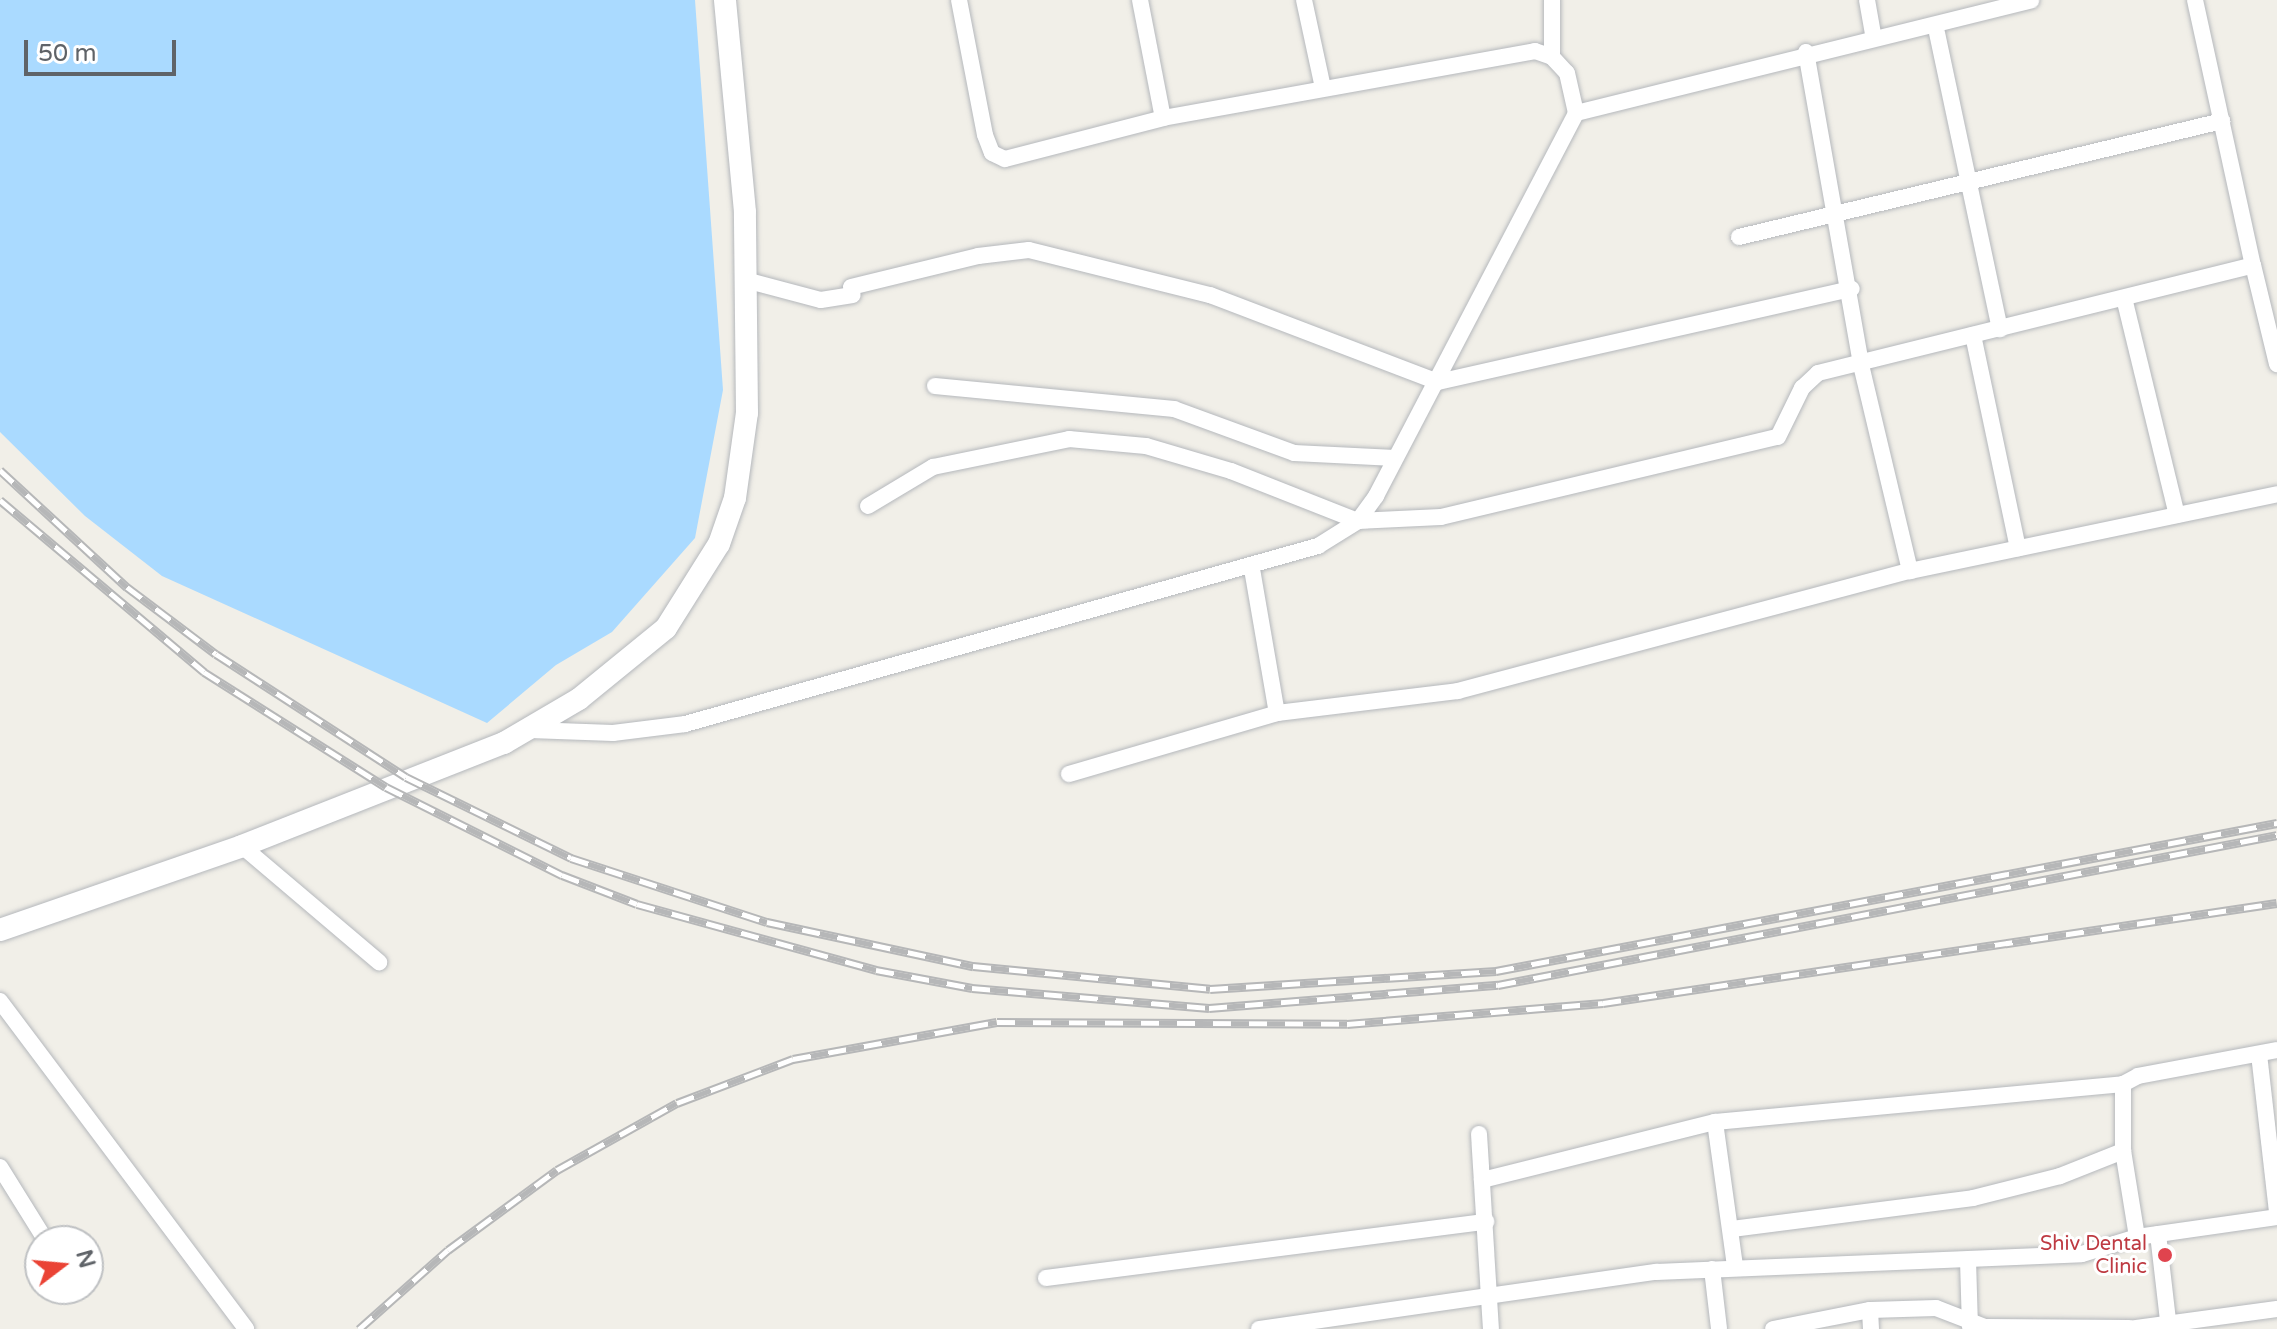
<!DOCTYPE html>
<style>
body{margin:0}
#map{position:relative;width:2277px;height:1329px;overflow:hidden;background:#f1efe8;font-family:"Varela Round",sans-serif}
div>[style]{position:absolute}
.water>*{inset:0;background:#aadaff}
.roads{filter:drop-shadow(0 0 2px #b5b8bc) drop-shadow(0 0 2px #b5b8bc)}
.street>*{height:16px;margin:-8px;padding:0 8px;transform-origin:8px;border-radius:8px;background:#fff}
.secondary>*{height:22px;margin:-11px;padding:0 11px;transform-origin:11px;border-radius:11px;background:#fff}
.rail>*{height:9px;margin-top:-4.5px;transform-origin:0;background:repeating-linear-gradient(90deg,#fff 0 18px,#b6b7b8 0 36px);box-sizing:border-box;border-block:2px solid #b6b7b8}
.dots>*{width:22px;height:22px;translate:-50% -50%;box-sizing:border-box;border:4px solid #fff;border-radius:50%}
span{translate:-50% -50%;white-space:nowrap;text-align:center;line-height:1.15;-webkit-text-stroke:6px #fff;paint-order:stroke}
.health-label{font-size:20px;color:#be3a42}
.right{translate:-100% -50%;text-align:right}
.north{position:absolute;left:24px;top:1225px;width:80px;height:80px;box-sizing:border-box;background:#fff;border:2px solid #bfc1c3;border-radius:50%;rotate:74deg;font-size:22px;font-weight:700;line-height:32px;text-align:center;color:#5f6368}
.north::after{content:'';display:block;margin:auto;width:28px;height:36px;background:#ea4335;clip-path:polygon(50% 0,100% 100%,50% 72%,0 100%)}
.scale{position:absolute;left:24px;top:40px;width:152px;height:36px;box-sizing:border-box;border:4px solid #5f6368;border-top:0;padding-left:10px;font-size:24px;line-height:28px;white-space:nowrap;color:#5f6368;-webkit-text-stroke:6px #fff;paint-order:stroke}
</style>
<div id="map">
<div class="water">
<div style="clip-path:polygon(0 0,695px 0,723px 390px,695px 538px,612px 632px,556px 665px,487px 723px,162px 576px,85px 516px,0 432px)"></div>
</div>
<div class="roads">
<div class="street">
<div style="left:959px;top:0;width:137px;rotate:79.1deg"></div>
<div style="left:985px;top:135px;width:19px;rotate:69deg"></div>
<div style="left:992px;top:153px;width:14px;rotate:25deg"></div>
<div style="left:1005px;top:159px;width:163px;rotate:-14.5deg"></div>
<div style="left:1163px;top:118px;width:378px;rotate:-10.2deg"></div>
<div style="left:1535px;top:51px;width:18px;rotate:19deg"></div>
<div style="left:1552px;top:57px;width:22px;rotate:47deg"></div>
<div style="left:1567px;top:73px;width:41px;rotate:77.3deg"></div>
<div style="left:1140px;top:0;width:120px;rotate:79deg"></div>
<div style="left:1304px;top:0;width:90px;rotate:77.8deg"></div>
<div style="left:1552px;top:0;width:57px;rotate:90deg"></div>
<div style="left:1867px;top:0;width:35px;rotate:80deg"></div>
<div style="left:2195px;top:0;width:271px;rotate:77.7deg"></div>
<div style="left:1937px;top:33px;width:303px;rotate:78deg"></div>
<div style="left:1806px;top:52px;width:318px;rotate:80deg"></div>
<div style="left:1861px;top:365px;width:212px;rotate:76.6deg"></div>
<div style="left:1739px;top:237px;width:497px;rotate:-13.5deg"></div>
<div style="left:749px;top:281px;width:74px;rotate:14.8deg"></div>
<div style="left:821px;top:300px;width:32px;rotate:-9deg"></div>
<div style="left:851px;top:287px;width:131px;rotate:-13.7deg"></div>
<div style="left:978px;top:256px;width:51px;rotate:-6.7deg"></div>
<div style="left:1029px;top:250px;width:187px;rotate:14deg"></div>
<div style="left:1210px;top:295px;width:244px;rotate:20.9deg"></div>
<div style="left:1438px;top:382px;width:424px;rotate:-12.7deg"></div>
<div style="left:2125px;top:302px;width:219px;rotate:76.3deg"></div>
<div style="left:1973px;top:335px;width:218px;rotate:78.1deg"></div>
<div style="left:935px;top:386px;width:240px;rotate:5.5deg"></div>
<div style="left:1174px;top:409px;width:128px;rotate:20.1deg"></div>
<div style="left:1294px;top:453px;width:101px;rotate:2.8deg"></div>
<div style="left:868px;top:506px;width:76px;rotate:-31deg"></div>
<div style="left:933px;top:467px;width:139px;rotate:-11.6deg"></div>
<div style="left:1069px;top:439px;width:77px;rotate:5.2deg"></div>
<div style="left:1146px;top:446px;width:89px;rotate:16.4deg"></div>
<div style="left:1231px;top:471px;width:136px;rotate:21.5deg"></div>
<div style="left:1358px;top:521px;width:83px;rotate:-2.8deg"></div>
<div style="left:1441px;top:517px;width:346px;rotate:-13.4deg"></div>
<div style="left:1778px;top:437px;width:55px;rotate:-63.9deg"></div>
<div style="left:1802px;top:388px;width:22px;rotate:-43deg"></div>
<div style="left:1818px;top:373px;width:448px;rotate:-13.9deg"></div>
<div style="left:2253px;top:265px;width:102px;rotate:76.4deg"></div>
<div style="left:1252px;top:569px;width:146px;rotate:80.2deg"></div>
<div style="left:530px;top:730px;width:83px;rotate:2.1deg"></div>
<div style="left:613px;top:733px;width:73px;rotate:-7.1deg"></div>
<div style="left:685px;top:724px;width:658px;rotate:-15.71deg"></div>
<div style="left:1318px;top:546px;width:47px;rotate:-32deg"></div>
<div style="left:1358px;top:521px;width:31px;rotate:-54deg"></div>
<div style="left:1376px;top:496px;width:432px;rotate:-62.4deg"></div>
<div style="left:1576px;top:113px;width:469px;rotate:-13.9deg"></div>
<div style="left:1069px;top:774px;width:217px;rotate:-16.3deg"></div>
<div style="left:1277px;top:713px;width:182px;rotate:-6.9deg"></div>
<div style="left:1458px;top:691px;width:468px;rotate:-14.9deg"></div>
<div style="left:1910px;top:571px;width:375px;rotate:-11.8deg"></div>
<div style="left:242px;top:846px;width:180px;rotate:40.3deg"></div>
<div style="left:0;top:1001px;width:410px;rotate:53.1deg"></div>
<div style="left:2259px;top:1054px;width:160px;rotate:83.5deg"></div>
<div style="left:1715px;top:1122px;width:146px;rotate:82.1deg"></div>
<div style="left:1479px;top:1134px;width:195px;rotate:86.5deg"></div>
<div style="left:0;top:1167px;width:87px;rotate:58.1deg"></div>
<div style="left:1482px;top:1180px;width:240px;rotate:-14deg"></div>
<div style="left:1715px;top:1122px;width:410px;rotate:-5.3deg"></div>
<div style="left:1732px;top:1229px;width:243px;rotate:-7.3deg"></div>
<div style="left:1973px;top:1198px;width:90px;rotate:-14.2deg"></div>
<div style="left:2060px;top:1176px;width:68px;rotate:-21.6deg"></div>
<div style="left:2158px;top:1234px;width:96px;rotate:83.4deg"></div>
<div style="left:2137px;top:1237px;width:87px;rotate:-99.2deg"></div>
<div style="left:2123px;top:1151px;width:67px;rotate:-90deg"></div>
<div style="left:2123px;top:1084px;width:17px;rotate:-28deg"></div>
<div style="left:2138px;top:1076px;width:141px;rotate:-10.6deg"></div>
<div style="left:1968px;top:1260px;width:67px;rotate:88.3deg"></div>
<div style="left:1712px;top:1269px;width:60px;rotate:83.3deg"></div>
<div style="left:1046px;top:1278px;width:444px;rotate:-7.3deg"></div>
<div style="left:1870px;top:1310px;width:19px;rotate:87deg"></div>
<div style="left:1259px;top:1329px;width:401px;rotate:-8.2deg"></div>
<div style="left:1656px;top:1272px;width:426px;rotate:-2.4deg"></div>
<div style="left:2082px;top:1254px;width:58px;rotate:-17.2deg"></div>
<div style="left:2137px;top:1237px;width:141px;rotate:-8.1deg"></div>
<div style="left:1773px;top:1329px;width:99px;rotate:-11.1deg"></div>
<div style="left:1870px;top:1310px;width:66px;rotate:-1.7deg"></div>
<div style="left:1936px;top:1308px;width:53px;rotate:21.2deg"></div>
<div style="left:1985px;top:1327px;width:144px;rotate:0.4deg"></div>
<div style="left:2129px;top:1329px;width:149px;rotate:-7.7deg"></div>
</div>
<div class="secondary">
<div style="left:0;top:930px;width:256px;rotate:-19.1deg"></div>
<div style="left:242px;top:846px;width:282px;rotate:-21.5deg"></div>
<div style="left:504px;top:743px;width:87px;rotate:-30.4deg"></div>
<div style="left:579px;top:699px;width:112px;rotate:-39.2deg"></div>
<div style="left:666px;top:628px;width:99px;rotate:-57.8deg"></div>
<div style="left:719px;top:544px;width:49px;rotate:-70.8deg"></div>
<div style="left:735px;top:498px;width:86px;rotate:-82deg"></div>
<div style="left:747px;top:413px;width:201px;rotate:-90.6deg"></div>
<div style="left:745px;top:212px;width:213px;rotate:-95.4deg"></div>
</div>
</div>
<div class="rail">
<div style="left:0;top:470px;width:173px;rotate:42.7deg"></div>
<div style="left:127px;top:587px;width:111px;rotate:37deg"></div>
<div style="left:216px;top:654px;width:226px;rotate:32.9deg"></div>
<div style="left:406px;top:777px;width:184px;rotate:26.1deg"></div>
<div style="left:571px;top:858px;width:206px;rotate:18.1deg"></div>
<div style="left:767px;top:922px;width:211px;rotate:12.1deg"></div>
<div style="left:973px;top:966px;width:238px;rotate:5.5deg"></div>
<div style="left:1210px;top:989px;width:287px;rotate:-3.6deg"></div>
<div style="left:1496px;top:971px;width:795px;rotate:-10.73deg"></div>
<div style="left:0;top:500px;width:267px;rotate:40.1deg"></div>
<div style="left:204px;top:672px;width:215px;rotate:32.3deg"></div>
<div style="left:386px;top:787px;width:197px;rotate:26.6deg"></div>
<div style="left:562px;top:875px;width:80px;rotate:21.1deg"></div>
<div style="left:637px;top:904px;width:248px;rotate:15.4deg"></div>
<div style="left:876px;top:970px;width:98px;rotate:10.6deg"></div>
<div style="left:972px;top:988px;width:238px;rotate:4.8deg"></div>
<div style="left:1209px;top:1008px;width:290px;rotate:-4.6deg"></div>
<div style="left:1498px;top:985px;width:793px;rotate:-10.9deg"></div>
<div style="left:359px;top:1329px;width:119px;rotate:-41.6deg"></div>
<div style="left:448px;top:1250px;width:135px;rotate:-36.3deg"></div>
<div style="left:557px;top:1170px;width:137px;rotate:-29.2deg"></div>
<div style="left:677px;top:1103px;width:124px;rotate:-20.8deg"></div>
<div style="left:793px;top:1059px;width:207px;rotate:-10.3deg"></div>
<div style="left:997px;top:1022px;width:350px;rotate:0.3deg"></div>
<div style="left:1347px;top:1024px;width:257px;rotate:-4.7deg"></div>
<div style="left:1603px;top:1003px;width:681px;rotate:-8.44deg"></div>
</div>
<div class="dots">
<div style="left:2165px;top:1255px;background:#e0444e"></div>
</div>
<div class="health-label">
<span class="right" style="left:2147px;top:1256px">Shiv Dental<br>Clinic</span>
</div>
<div class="north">N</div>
<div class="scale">50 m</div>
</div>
